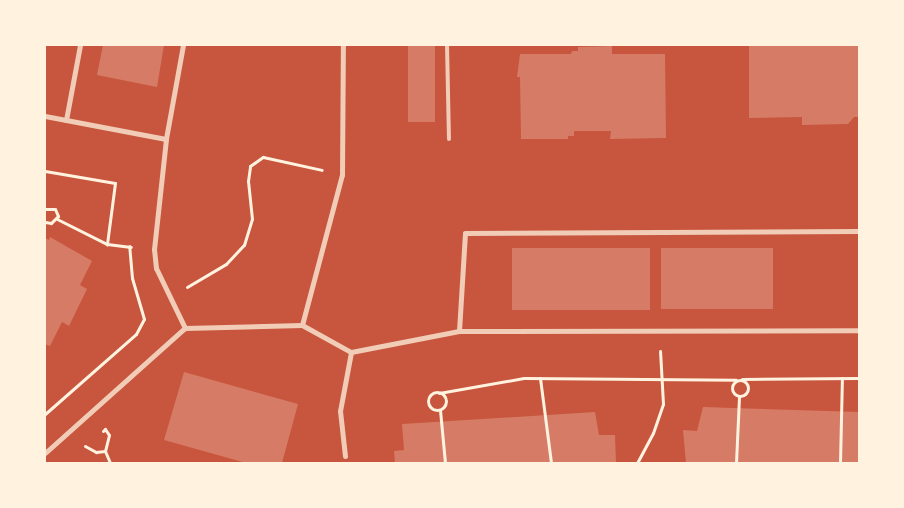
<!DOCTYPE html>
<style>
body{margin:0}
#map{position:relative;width:904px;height:508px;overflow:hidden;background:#c8553d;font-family:"Golos Text",sans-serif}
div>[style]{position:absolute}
.building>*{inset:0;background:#d67c66;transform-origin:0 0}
.path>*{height:3px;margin:-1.5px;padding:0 1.5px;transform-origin:1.5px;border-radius:1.5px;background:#fff3e0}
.path>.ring{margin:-1.5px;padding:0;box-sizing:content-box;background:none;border:3px solid #fff3e0;border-radius:50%}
.service>*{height:4px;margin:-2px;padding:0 2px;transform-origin:2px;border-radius:2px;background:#f1ccb7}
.minor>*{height:5px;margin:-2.5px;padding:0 2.5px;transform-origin:2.5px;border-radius:2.5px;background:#f1ccb7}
span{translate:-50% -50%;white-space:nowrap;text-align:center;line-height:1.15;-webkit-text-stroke:5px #fff3e0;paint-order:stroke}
.frame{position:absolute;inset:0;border:46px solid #fff3e0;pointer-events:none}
</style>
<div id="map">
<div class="building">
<div style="clip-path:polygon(103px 45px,164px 45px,157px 87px,97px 75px)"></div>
<div style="left:408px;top:45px;width:27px;height:77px"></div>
<div style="clip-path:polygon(749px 45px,859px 45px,859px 117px,854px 117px,848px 124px,802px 125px,802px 117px,749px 118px)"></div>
<div style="clip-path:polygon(612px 46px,612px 54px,665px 54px,666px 138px,610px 139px,611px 131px,574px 131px,574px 136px,568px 136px,568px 139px,521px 139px,520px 77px,517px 77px,520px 54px,571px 54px,572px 51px,578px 51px,578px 47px)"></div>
<div style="clip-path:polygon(50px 237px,92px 261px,80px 285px,87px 289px,69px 326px,62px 322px,50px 346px,45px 344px,45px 238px,49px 240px)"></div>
<div style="left:512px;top:248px;width:138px;height:62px"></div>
<div style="left:661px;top:248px;width:112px;height:61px"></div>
<div style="clip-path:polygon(184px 372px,298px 404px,282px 463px,246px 463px,164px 440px)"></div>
<div style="clip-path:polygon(703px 407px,859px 412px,859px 463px,686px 463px,683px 430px,697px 431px)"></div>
<div style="clip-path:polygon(595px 412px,599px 435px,615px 435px,616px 463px,395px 463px,394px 451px,404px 450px,402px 424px)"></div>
</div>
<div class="path">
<div style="left:45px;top:171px;width:71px;rotate:9.7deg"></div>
<div style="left:115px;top:183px;width:62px;rotate:97.5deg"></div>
<div style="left:107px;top:244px;width:24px;rotate:7deg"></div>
<div style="left:45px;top:209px;width:10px"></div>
<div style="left:55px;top:209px;width:8px;rotate:67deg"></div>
<div style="left:58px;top:216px;width:10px;rotate:135deg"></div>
<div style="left:51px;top:223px;width:6px;rotate:-171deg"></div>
<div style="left:57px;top:219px;width:56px;rotate:26.6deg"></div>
<div style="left:187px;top:287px;width:45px;rotate:-30.5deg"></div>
<div style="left:226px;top:264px;width:26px;rotate:-47deg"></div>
<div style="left:244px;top:245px;width:27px;rotate:-73deg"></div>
<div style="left:252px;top:219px;width:38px;rotate:-96deg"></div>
<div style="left:248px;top:181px;width:15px;rotate:-82deg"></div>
<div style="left:250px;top:166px;width:16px;rotate:-35deg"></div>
<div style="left:263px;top:157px;width:60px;rotate:12.4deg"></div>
<div style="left:540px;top:378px;width:86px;rotate:82.6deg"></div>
<div style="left:742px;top:379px;width:117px;rotate:-0.5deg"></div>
<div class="ring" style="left:732px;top:380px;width:13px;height:13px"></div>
<div class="ring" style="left:428px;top:392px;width:15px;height:15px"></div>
<div style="left:439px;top:393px;width:86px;rotate:-10deg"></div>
<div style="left:524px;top:378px;width:212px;rotate:0.5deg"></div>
<div style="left:440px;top:410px;width:53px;rotate:84.6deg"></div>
<div style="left:45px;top:414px;width:121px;rotate:-41.3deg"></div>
<div style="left:136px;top:334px;width:17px;rotate:-62deg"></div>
<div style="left:144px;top:319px;width:43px;rotate:-106.3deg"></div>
<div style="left:132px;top:278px;width:32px;rotate:-95deg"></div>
<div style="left:103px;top:431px;width:3px;rotate:-45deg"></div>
<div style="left:105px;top:429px;width:7px;rotate:56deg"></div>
<div style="left:109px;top:435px;width:16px;rotate:104deg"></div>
<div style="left:105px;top:451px;width:13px;rotate:67deg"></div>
<div style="left:85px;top:446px;width:13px;rotate:29deg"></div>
<div style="left:96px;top:452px;width:9px;rotate:-6deg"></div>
<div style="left:637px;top:463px;width:34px;rotate:-62deg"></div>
<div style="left:653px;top:433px;width:31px;rotate:-71deg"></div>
<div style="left:663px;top:404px;width:53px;rotate:-93.2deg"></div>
<div style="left:736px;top:463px;width:67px;rotate:-87.4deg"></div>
<div style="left:840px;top:463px;width:85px;rotate:-88.7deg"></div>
</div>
<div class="service">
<div style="left:447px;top:45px;width:94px;rotate:88.8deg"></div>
</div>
<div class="minor">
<div style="left:183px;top:45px;width:96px;rotate:100.3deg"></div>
<div style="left:166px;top:139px;width:111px;rotate:96.2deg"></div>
<div style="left:154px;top:249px;width:19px;rotate:84deg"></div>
<div style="left:156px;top:268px;width:67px;rotate:64.2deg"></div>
<div style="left:45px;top:116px;width:123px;rotate:10.8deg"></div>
<div style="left:66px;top:120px;width:76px;rotate:-79.4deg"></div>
<div style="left:302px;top:325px;width:155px;rotate:-75.1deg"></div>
<div style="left:342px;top:175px;width:130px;rotate:-89.6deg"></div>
<div style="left:185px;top:328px;width:117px;rotate:-1.5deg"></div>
<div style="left:302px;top:325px;width:56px;rotate:28.9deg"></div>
<div style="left:351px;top:352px;width:110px;rotate:-11deg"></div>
<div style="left:459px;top:331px;width:400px;rotate:-0.1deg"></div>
<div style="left:459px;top:331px;width:98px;rotate:-86.5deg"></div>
<div style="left:465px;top:233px;width:394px;rotate:-0.3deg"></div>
<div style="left:45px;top:453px;width:188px;rotate:-41.8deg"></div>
<div style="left:345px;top:456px;width:45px;rotate:-96.3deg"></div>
<div style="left:340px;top:411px;width:60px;rotate:-79.4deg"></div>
</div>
<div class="frame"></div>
</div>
